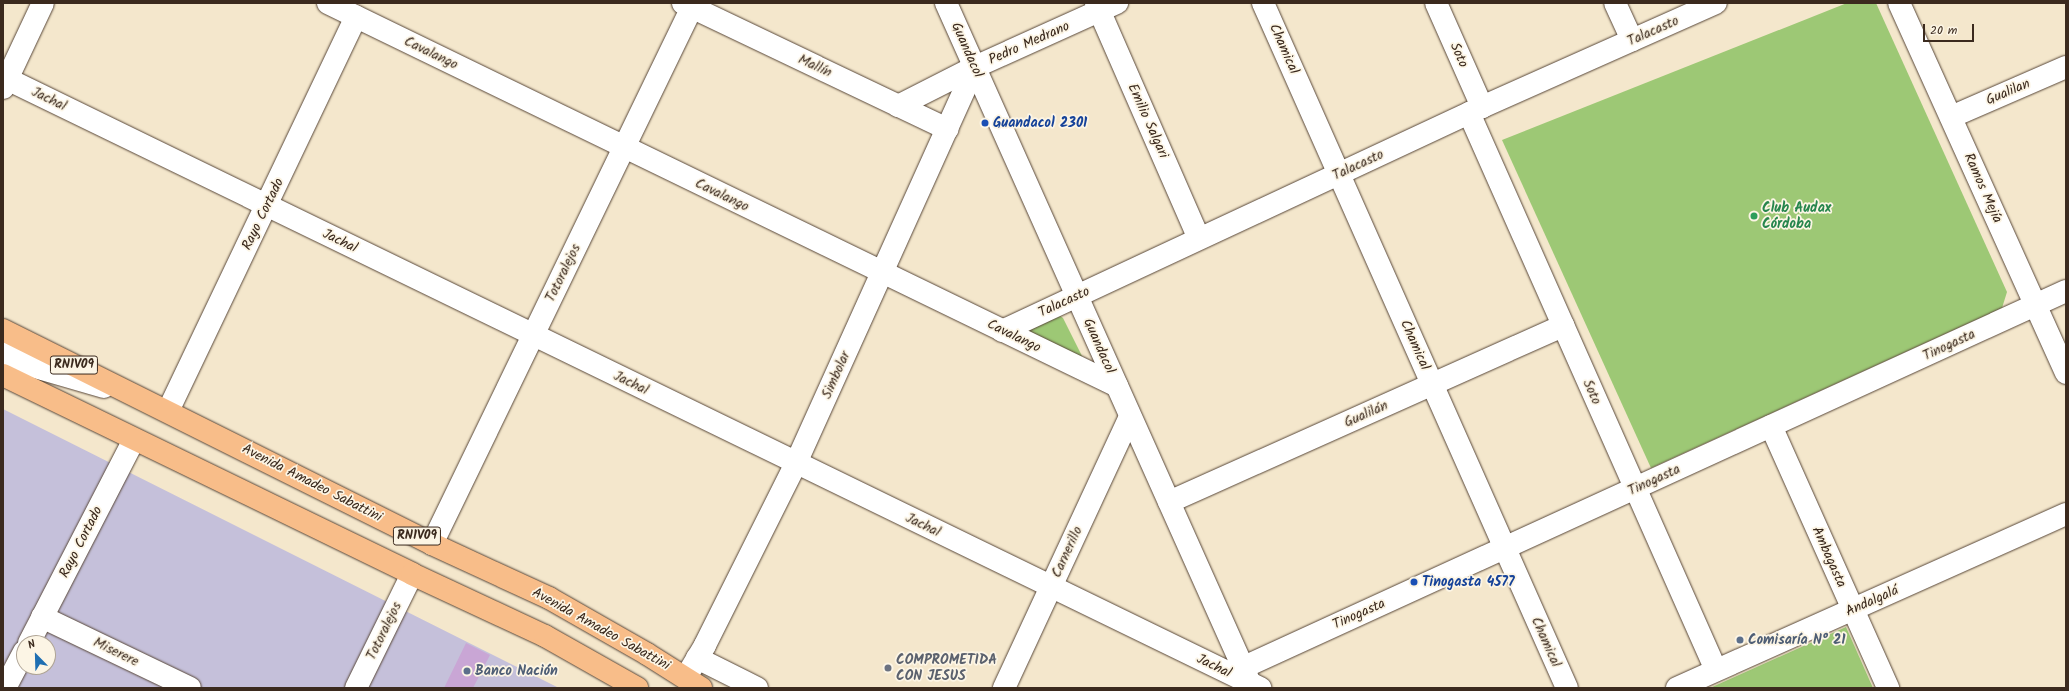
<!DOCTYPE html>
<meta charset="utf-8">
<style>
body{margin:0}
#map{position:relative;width:2069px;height:691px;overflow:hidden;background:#f4e7cc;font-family:Kalam,sans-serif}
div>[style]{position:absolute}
.industrial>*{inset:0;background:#c5c0da}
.green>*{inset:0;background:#9dc875}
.building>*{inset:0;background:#c9a6d5}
.roads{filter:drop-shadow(0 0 1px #574638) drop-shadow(0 0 1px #574638)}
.minor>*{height:22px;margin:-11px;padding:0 11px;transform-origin:11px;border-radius:11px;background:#fff}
.major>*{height:22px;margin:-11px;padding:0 11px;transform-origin:11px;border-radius:11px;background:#f8bd89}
.dots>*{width:11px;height:11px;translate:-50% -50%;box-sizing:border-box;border:2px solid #fcf5e5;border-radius:50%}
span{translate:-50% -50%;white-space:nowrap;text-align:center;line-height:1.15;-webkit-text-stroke:3.5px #fcf5e5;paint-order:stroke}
.shield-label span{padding:1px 3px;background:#fcf5e5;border:1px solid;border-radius:3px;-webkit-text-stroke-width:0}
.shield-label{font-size:13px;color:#3b2a1e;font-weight:700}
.street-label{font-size:14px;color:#3b2a1e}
.transit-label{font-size:14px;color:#164399;font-weight:700}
.left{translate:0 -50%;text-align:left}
.leisure-label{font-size:14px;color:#27864d;font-weight:700}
.service-label{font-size:14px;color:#4e5e75;font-weight:700}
.worship-label{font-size:14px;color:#5b616d;font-weight:700}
.frame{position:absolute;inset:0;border:4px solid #3b2a1e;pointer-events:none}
.north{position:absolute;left:16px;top:635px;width:40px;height:40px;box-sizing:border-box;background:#fcf5e5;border:1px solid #afa495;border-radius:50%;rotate:337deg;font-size:11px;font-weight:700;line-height:16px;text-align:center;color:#3b2a1e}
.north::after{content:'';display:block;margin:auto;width:14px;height:18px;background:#1f6fb2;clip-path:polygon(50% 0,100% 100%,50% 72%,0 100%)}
.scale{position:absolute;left:1923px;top:24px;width:51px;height:18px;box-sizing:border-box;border:2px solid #3b2a1e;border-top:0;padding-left:5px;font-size:12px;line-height:14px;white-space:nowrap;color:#3b2a1e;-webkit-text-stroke:3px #fcf5e5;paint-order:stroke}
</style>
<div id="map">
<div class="industrial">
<div style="clip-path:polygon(evenodd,3px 409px,559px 688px,3px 688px,3px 409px,24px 643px,48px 643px,48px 667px,24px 667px,24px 643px)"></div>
</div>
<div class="green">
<div style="clip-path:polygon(1847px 3px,1876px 3px,2007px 292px,2002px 308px,1651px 468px,1502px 140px)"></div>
<div style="clip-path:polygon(1056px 313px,1063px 318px,1082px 356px,1081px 362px,1025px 335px,1028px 326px)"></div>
<div style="clip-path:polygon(1846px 627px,1873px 688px,1710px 688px)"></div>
</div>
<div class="building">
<div style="clip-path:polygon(466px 643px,490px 655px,473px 688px,444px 688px)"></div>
</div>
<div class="roads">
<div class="minor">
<div style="left:328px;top:3px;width:877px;rotate:25.89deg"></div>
<div style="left:683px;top:3px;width:293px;rotate:25.5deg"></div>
<div style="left:946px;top:3px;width:743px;rotate:65.92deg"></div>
<div style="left:1096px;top:3px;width:257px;rotate:66.4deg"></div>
<div style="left:1263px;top:3px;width:749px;rotate:66.07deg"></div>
<div style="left:1436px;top:3px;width:114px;rotate:66.1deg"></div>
<div style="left:1615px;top:3px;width:41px;rotate:65.3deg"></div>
<div style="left:1899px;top:3px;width:406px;rotate:65.7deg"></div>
<div style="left:3px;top:77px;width:1398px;rotate:25.92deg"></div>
<div style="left:3px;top:88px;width:94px;rotate:-64.8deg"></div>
<div style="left:898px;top:106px;width:86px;rotate:-26.9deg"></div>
<div style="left:975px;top:67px;width:156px;rotate:-24.3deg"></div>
<div style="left:1469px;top:113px;width:609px;rotate:66.09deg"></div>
<div style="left:1951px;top:117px;width:125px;rotate:-23.5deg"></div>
<div style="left:1002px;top:331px;width:530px;rotate:-25.02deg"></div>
<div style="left:1482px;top:107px;width:256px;rotate:-24deg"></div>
<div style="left:3px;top:353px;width:28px;rotate:26deg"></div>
<div style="left:28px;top:365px;width:79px;rotate:16.1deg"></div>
<div style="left:168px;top:411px;width:437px;rotate:-64.5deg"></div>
<div style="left:1771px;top:426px;width:287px;rotate:65.9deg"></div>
<div style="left:1169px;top:502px;width:432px;rotate:-24.1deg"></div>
<div style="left:432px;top:544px;width:601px;rotate:-64.16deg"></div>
<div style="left:42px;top:617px;width:164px;rotate:25.6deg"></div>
<div style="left:29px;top:643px;width:229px;rotate:-62.7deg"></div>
<div style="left:697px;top:658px;width:67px;rotate:26.6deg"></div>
<div style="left:1242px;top:668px;width:906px;rotate:-24.59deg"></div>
<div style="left:686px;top:677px;width:37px;rotate:-59deg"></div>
<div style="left:705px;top:645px;width:203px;rotate:-63.4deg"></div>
<div style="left:796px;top:463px;width:435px;rotate:-65.7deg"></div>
<div style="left:5px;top:688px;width:41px;rotate:-62.2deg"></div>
<div style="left:356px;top:688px;width:127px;rotate:-63.8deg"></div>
<div style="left:1004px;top:688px;width:299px;rotate:-65.1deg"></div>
<div style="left:1677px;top:688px;width:426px;rotate:-24.1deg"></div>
</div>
<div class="major">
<div style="left:3px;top:330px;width:479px;rotate:26.5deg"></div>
<div style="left:432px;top:544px;width:129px;rotate:24.8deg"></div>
<div style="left:549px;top:598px;width:113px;rotate:29.7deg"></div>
<div style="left:647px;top:654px;width:64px;rotate:32.2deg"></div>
<div style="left:3px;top:375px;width:455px;rotate:25.9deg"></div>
<div style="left:412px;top:574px;width:147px;rotate:25deg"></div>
<div style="left:545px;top:636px;width:106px;rotate:29.5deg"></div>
</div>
</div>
<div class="dots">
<div style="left:985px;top:123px;background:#1a4fb4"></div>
<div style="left:1754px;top:216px;background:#2e9e5b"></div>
<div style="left:1414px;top:582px;background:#1a4fb4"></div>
<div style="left:1740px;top:640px;background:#5c6f8a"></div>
<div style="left:888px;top:668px;background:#6b7280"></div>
<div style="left:467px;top:671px;background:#5c6f8a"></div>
</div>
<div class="shield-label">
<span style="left:74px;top:365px">RN1V09</span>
<span style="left:417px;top:536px">RN1V09</span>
</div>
<div class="street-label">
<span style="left:1653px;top:31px;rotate:-24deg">Talacasto</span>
<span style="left:1029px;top:43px;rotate:-24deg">Pedro Medrano</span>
<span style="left:1284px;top:49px;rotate:66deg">Chamical</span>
<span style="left:967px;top:50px;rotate:66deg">Guandacol</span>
<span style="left:431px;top:53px;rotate:26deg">Cavalango</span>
<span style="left:1459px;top:55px;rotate:66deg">Soto</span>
<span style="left:815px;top:66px;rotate:25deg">Mallín</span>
<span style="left:2008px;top:92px;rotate:-23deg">Gualilan</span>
<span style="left:49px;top:99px;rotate:26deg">Jachal</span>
<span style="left:1148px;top:121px;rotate:66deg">Emilio Salgari</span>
<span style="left:1358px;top:165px;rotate:-25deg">Talacasto</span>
<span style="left:1983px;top:188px;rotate:66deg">Ramos Mejía</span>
<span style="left:722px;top:195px;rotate:26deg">Cavalango</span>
<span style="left:263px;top:214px;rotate:-64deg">Rayo Cortado</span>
<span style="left:340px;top:241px;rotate:26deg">Jachal</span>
<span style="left:563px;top:273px;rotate:-64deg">Totoralejos</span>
<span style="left:1064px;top:302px;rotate:-25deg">Talacasto</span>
<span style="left:1014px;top:336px;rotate:26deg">Cavalango</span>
<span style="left:1415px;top:345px;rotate:66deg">Chamical</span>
<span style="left:1949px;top:345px;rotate:-25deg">Tinogasta</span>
<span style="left:1099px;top:346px;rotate:66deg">Guandacol</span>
<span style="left:836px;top:375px;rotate:-66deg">Simbolar</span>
<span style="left:631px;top:383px;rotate:26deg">Jachal</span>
<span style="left:1592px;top:392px;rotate:66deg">Soto</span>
<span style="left:1366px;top:414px;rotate:-24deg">Gualilán</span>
<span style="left:1654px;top:480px;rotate:-25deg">Tinogasta</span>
<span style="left:312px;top:483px;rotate:27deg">Avenida Amadeo Sabattini</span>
<span style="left:923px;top:525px;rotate:26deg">Jachal</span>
<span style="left:81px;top:542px;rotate:-63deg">Rayo Cortado</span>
<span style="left:1067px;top:552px;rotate:-65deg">Carnerillo</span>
<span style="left:1829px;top:557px;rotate:66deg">Ambagasta</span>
<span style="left:1872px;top:601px;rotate:-24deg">Andalgalá</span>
<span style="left:1359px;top:614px;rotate:-24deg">Tinogasta</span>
<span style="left:601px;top:629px;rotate:29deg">Avenida Amadeo Sabattini</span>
<span style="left:384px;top:631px;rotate:-64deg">Totoralejos</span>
<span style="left:1546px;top:642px;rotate:66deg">Chamical</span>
<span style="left:116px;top:652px;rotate:26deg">Miserere</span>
<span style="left:1214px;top:666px;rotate:26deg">Jachal</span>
</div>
<div class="transit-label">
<span class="left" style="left:993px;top:123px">Guandacol 2301</span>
<span class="left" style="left:1422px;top:582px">Tinogasta 4577</span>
</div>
<div class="leisure-label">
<span class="left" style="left:1762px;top:216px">Club Audax<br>Córdoba</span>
</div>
<div class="service-label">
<span class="left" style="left:1748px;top:640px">Comisaría N° 21</span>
<span class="left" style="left:475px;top:671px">Banco Nación</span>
</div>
<div class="worship-label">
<span class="left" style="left:896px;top:668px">COMPROMETIDA<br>CON JESUS</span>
</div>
<div class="frame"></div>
<div class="north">N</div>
<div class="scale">20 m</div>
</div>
